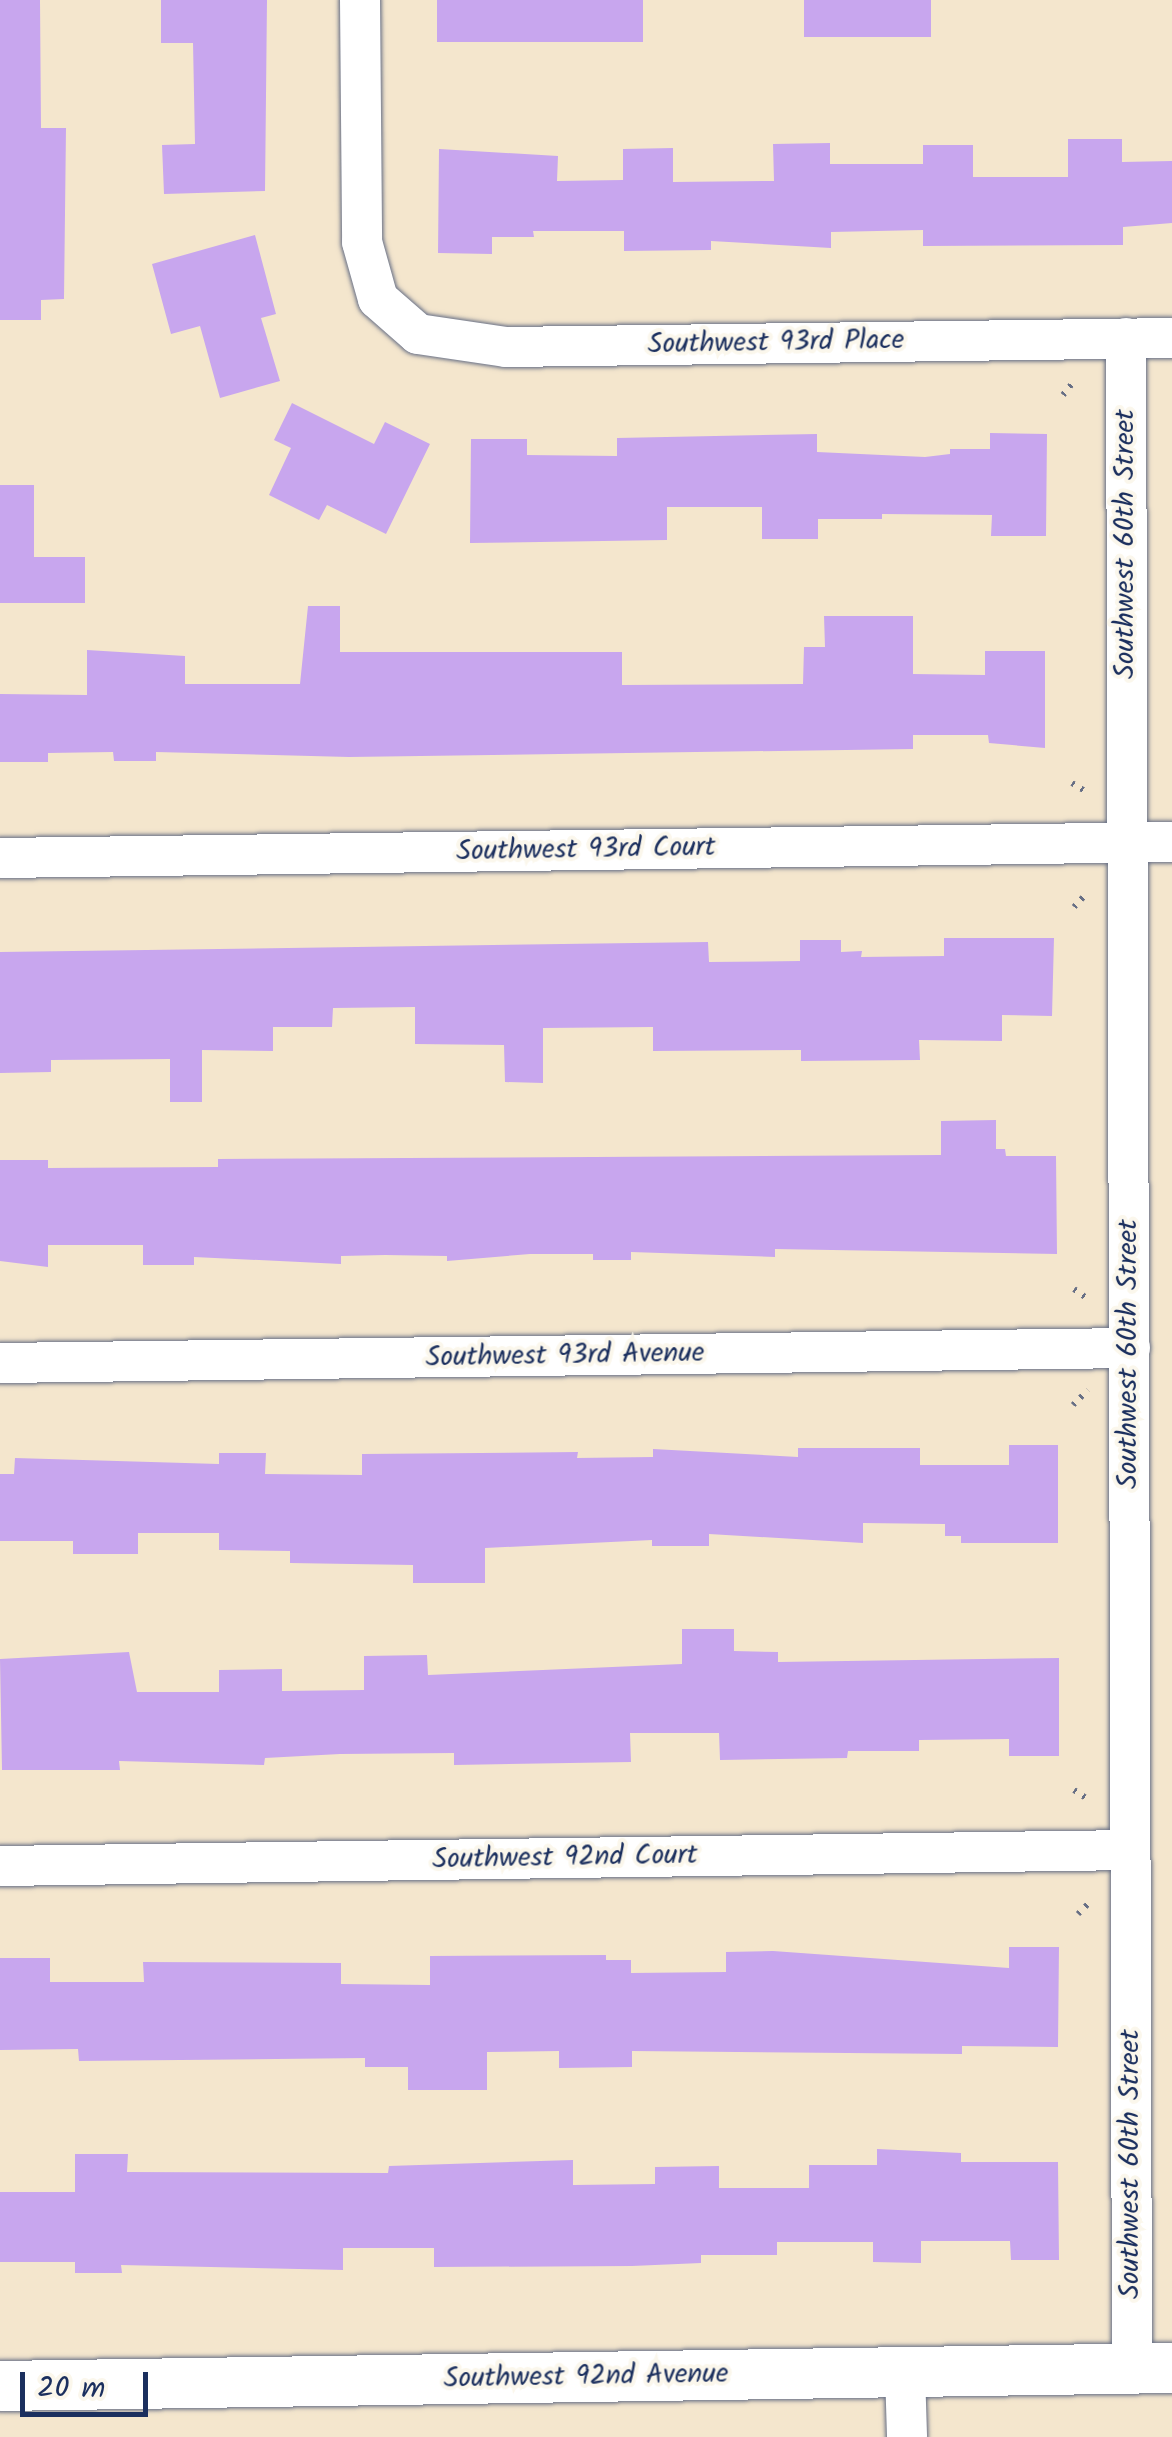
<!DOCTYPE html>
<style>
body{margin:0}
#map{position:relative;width:1172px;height:2437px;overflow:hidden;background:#f4e6cd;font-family:Kalam,sans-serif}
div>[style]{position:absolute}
.building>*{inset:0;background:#c8a6ee;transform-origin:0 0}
.path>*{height:6px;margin-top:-3px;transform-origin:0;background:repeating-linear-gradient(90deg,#676f85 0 2.5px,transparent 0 10.5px)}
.roads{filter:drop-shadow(0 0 2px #676f85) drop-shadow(0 0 2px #676f85)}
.minor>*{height:40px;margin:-20px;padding:0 20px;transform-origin:20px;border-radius:20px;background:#fff}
.tertiary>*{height:50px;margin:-25px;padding:0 25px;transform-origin:25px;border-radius:25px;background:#fff}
span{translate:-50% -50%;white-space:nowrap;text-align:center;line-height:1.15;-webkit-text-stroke:8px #fbf7ec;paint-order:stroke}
.street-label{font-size:28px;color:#1b2f5e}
.scale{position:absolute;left:20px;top:2372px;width:128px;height:45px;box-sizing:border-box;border:5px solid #1b2f5e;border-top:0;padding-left:12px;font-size:30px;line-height:35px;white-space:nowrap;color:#1b2f5e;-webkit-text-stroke:8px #fbf7ec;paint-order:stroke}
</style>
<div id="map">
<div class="building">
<div style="clip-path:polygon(0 0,40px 0,41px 128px,66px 128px,64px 299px,41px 300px,41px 320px,0 320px)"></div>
<div style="clip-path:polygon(161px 0,267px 0,265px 191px,164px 194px,162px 145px,195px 144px,193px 43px,161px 43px)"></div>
<div style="left:437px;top:0;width:206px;height:42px"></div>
<div style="left:804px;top:0;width:127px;height:37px"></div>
<div style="clip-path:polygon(1068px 139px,1122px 139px,1122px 162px,1172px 161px,1172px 223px,1123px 227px,1123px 245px,923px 246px,923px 230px,831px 232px,831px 248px,711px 241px,711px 250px,624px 251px,624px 231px,533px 231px,534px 237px,492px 237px,492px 254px,438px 253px,439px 149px,558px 156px,557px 181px,623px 180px,623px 149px,673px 148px,673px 182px,774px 181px,773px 144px,830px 143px,830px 164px,923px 164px,923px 145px,973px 145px,973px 177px,1068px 177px)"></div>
<div style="clip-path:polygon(255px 235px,276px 314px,261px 318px,280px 381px,220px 398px,200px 326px,171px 334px,152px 264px)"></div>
<div style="clip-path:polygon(292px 403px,374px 444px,385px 422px,430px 444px,386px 534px,327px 505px,319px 520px,269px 495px,291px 448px,274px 440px)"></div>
<div style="clip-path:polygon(990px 433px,1047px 434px,1046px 536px,991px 536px,992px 515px,882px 514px,882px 519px,818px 519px,818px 539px,762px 539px,762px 507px,667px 507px,667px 540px,470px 543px,471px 439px,527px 439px,527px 455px,617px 456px,617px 438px,817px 434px,817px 452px,925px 457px,950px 454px,950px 449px,990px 449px)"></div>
<div style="clip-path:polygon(0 485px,34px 485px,34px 557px,85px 557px,85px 603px,0 603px)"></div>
<div style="clip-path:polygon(308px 606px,340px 606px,340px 652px,622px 652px,622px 685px,803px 684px,804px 647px,825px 647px,824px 616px,913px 616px,913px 674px,985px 675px,985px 651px,1045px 651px,1045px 748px,989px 743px,988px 735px,913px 735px,913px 749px,349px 757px,156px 752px,156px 761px,114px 761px,113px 752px,48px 753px,48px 762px,0 762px,0 694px,87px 695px,87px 650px,185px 656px,185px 684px,300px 684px)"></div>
<div style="clip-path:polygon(944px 938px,1054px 938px,1052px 1016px,1002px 1015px,1002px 1041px,919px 1040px,920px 1060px,801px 1061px,801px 1050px,653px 1051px,653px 1027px,543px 1028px,543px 1083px,505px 1082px,504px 1045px,415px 1044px,415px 1007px,333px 1008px,332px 1027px,273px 1027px,273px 1051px,202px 1050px,202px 1102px,170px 1102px,170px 1059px,51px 1060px,51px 1072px,0 1073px,0 952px,708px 942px,709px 962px,800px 961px,800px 940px,841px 940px,841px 952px,862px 951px,861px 957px,944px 956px)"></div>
<div style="clip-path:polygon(996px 1120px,996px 1149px,1005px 1149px,1006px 1156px,1056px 1156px,1057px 1254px,775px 1249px,775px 1257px,631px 1252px,631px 1260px,593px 1260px,593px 1254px,530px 1254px,447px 1261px,447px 1256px,385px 1255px,341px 1256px,341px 1264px,194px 1257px,194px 1265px,143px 1265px,143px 1245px,48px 1245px,48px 1267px,0 1261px,0 1160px,48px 1160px,48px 1168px,218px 1167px,218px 1159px,941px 1155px,941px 1121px)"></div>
<div style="clip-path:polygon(1009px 1445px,1058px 1445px,1058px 1543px,961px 1543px,961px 1536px,945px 1536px,945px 1524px,863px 1523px,863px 1543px,709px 1534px,709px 1546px,652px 1546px,652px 1540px,485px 1548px,485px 1583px,413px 1583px,413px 1565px,290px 1563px,290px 1551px,219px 1550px,219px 1533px,138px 1533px,138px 1554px,73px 1554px,73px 1541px,0 1541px,0 1474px,14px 1474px,15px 1458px,219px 1464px,219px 1453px,266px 1453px,265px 1474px,362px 1475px,362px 1454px,578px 1452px,577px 1458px,653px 1457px,653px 1449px,798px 1457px,798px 1448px,920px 1448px,920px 1465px,1009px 1465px)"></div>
<div style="clip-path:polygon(682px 1629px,734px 1629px,734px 1651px,778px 1652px,778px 1662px,1059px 1658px,1059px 1756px,1009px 1756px,1009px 1739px,919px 1740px,919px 1751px,848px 1751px,847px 1758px,720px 1760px,719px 1733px,630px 1733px,631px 1762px,454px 1765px,454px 1753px,340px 1754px,265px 1758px,264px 1765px,119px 1761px,120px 1770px,2px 1770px,0 1659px,129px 1652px,137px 1692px,219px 1692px,219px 1670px,282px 1669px,282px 1691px,364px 1690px,364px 1656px,427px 1655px,428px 1675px,682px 1664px)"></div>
<div style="clip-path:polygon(1009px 1947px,1059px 1947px,1058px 2047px,962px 2046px,962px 2054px,632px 2051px,632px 2067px,559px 2068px,559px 2051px,487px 2052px,487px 2090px,408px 2090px,408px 2067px,365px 2067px,365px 2058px,79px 2061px,78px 2049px,0 2050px,0 1958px,50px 1958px,50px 1982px,144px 1982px,143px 1962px,341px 1963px,341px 1984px,430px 1985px,430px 1956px,606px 1955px,606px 1960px,631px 1960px,631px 1973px,726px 1972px,726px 1952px,773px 1951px,1009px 1968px)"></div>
<div style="clip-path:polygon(877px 2149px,961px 2153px,961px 2162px,1058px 2162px,1059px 2260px,1011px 2260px,1010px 2241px,921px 2241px,921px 2263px,873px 2262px,873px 2242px,777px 2242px,777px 2255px,701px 2255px,701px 2263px,632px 2266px,434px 2267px,434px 2248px,343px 2248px,343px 2270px,121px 2265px,122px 2273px,75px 2273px,75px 2262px,0 2262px,0 2192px,75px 2192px,75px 2154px,128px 2154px,127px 2172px,388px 2173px,389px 2166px,573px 2160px,573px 2185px,655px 2184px,655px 2167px,719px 2166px,719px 2188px,809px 2188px,809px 2165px,877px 2165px)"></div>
</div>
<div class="path">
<div style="left:1063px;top:395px;width:19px;rotate:-51deg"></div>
<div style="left:1072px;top:783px;width:19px;rotate:32deg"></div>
<div style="left:1074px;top:907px;width:19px;rotate:-47deg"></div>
<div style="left:1074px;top:1289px;width:19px;rotate:36deg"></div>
<div style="left:1073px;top:1405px;width:21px;rotate:-45deg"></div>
<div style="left:1074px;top:1790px;width:18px;rotate:34deg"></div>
<div style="left:1078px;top:1914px;width:17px;rotate:-45deg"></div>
</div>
<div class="roads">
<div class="minor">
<div style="left:360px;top:0;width:242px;rotate:89.5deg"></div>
<div style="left:362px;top:242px;width:59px;rotate:74.3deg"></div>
<div style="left:378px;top:299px;width:53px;rotate:41.2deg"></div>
<div style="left:418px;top:334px;width:89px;rotate:8.4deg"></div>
<div style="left:506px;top:347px;width:666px;rotate:-0.77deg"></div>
<div style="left:1126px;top:338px;width:2031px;rotate:89.83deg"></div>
<div style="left:0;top:858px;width:1172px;rotate:-0.78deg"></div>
<div style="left:0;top:1363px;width:1130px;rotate:-0.76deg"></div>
<div style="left:0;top:1866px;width:1130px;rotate:-0.81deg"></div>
<div style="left:905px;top:2372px;width:65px;rotate:88.2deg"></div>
</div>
<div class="tertiary">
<div style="left:0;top:2386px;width:1172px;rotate:-0.88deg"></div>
</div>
</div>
<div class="street-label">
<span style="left:776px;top:343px;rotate:-1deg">Southwest 93rd Place</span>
<span style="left:1126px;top:544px;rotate:-90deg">Southwest 60th Street</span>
<span style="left:586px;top:850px;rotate:-1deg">Southwest 93rd Court</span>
<span style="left:1129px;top:1354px;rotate:-90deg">Southwest 60th Street</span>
<span style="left:565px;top:1356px;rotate:-1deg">Southwest 93rd Avenue</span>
<span style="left:565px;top:1858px;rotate:-1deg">Southwest 92nd Court</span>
<span style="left:1131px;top:2164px;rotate:-90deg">Southwest 60th Street</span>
<span style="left:586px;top:2377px;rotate:-1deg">Southwest 92nd Avenue</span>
</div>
<div class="scale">20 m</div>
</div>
